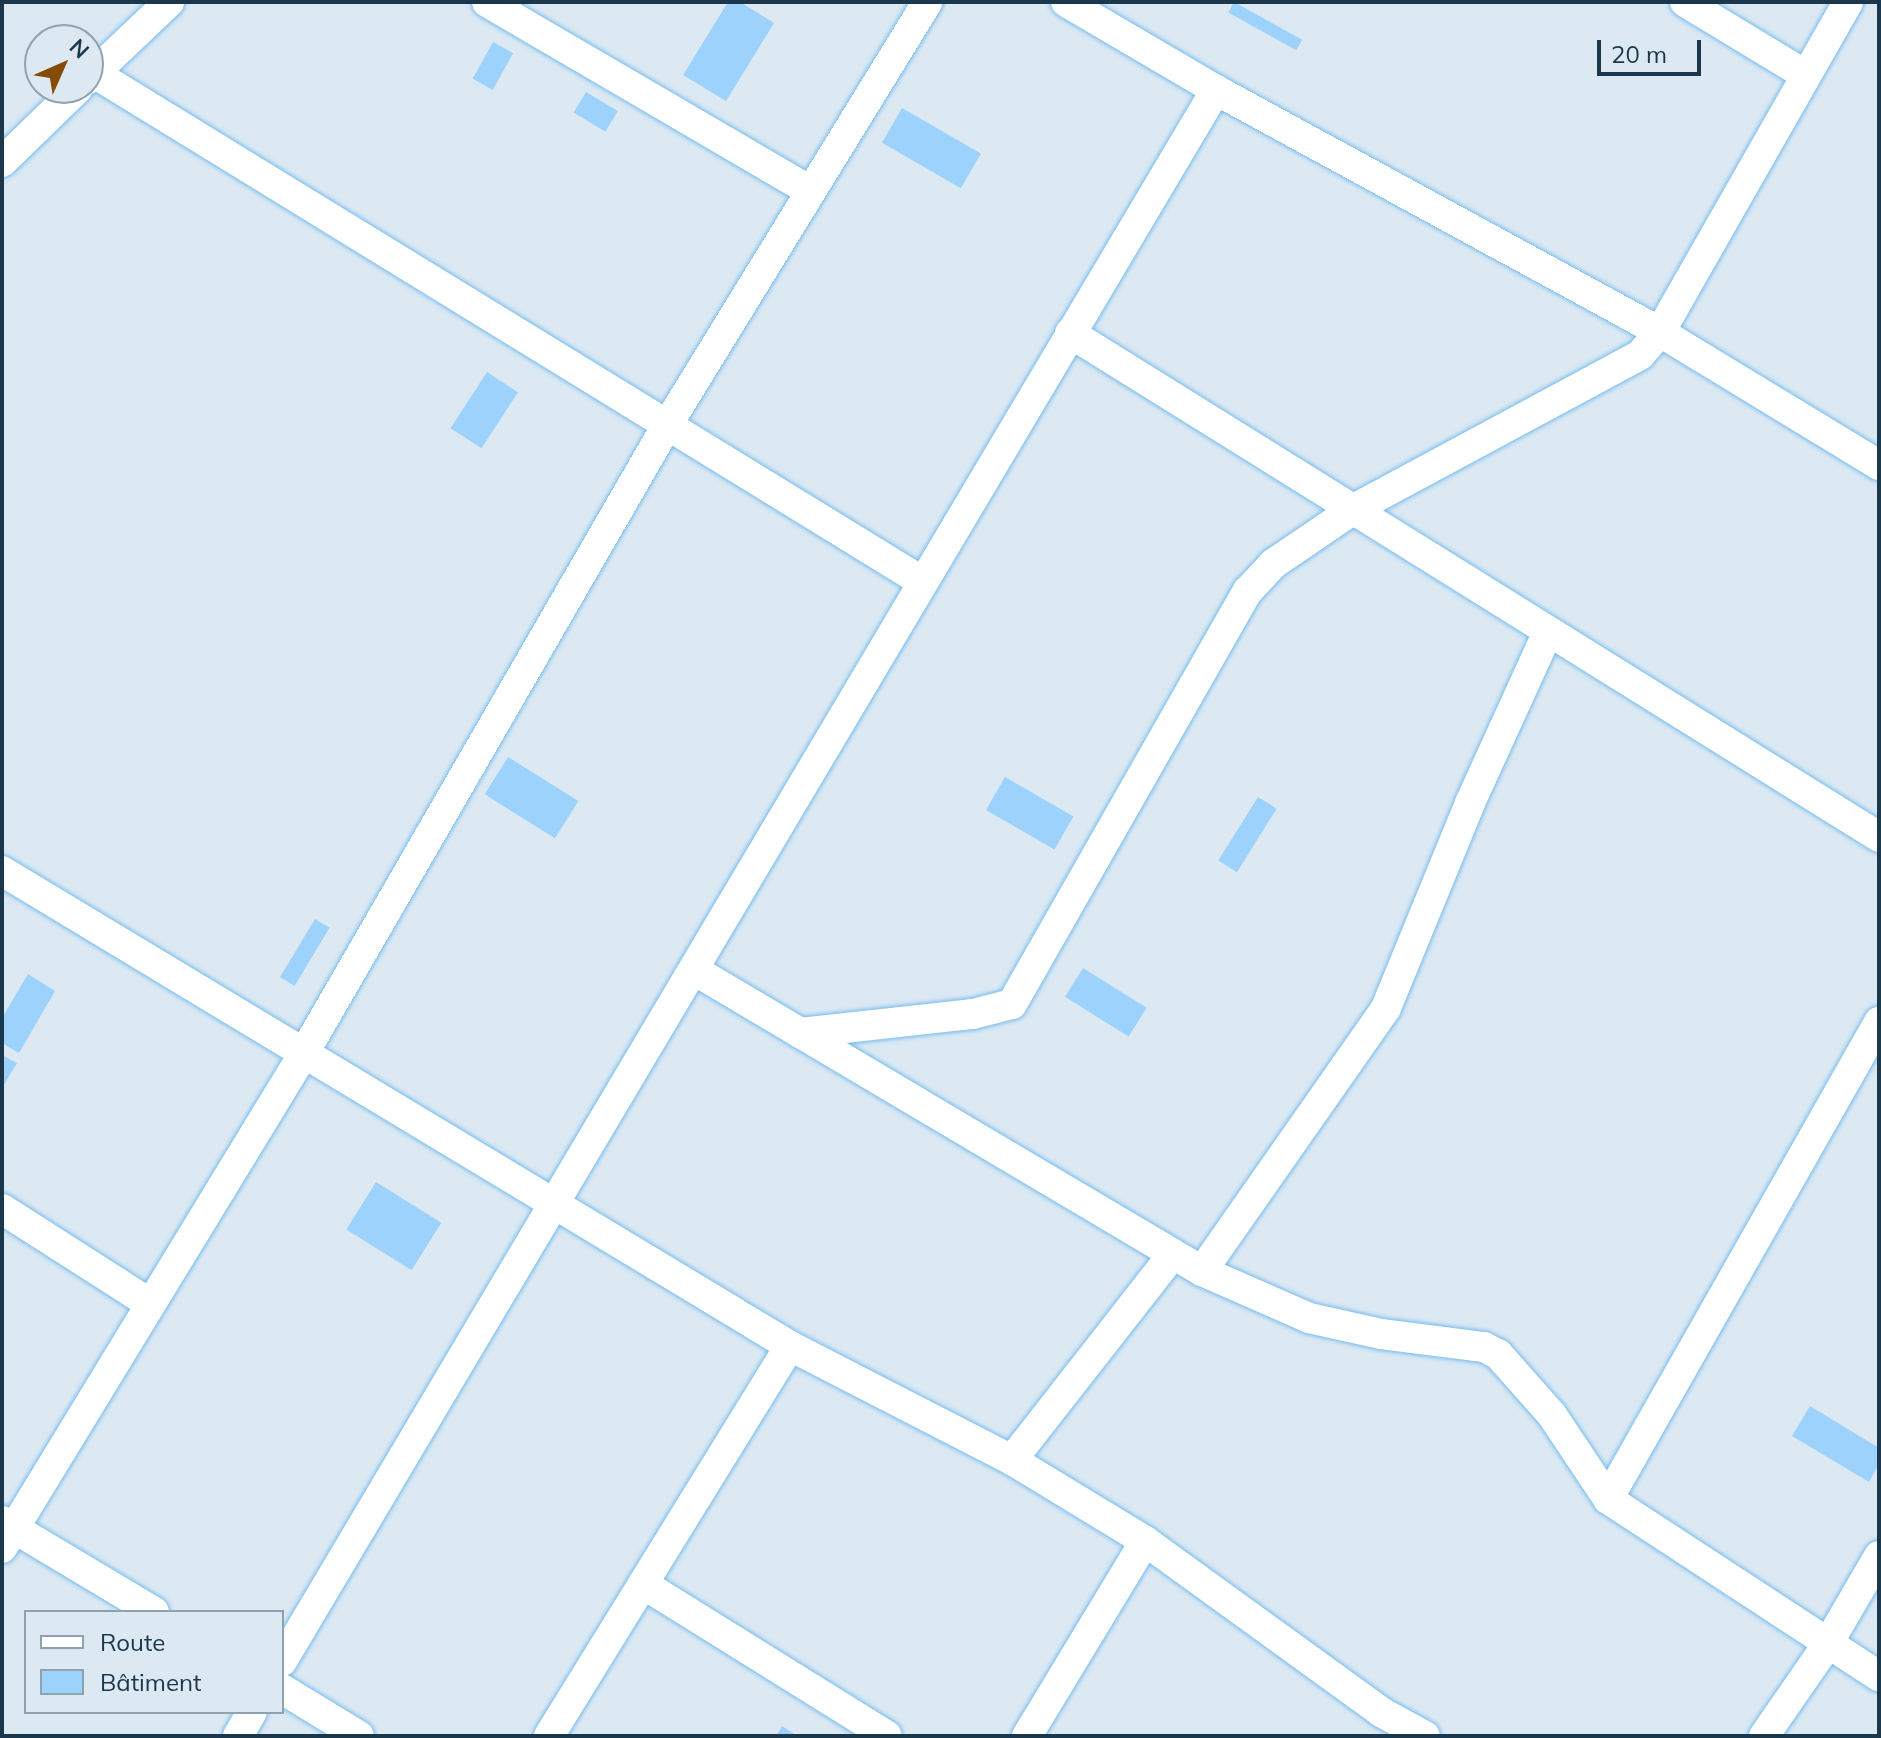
<!DOCTYPE html>
<meta charset="utf-8">
<style>
body{margin:0}
#map{position:relative;width:1881px;height:1738px;overflow:hidden;background:#dce9f3;font-family:Mulish,sans-serif}
div>[style]{position:absolute}
.building>*{inset:0;background:#9cd2fb;transform-origin:0 0}
.roads{filter:drop-shadow(0 0 2px #78bcee) drop-shadow(0 0 2px #78bcee)}
.street>*{height:30px;margin:-15px;padding:0 15px;transform-origin:15px;border-radius:15px;background:#fff}
span{translate:-50% -50%;white-space:nowrap;text-align:center;line-height:1.15;-webkit-text-stroke:6px #dce9f3;paint-order:stroke}
.frame{position:absolute;inset:0;border:4px solid #1b374b;pointer-events:none}
.legend{position:absolute;left:24px;top:1610px;width:260px;height:104px;box-sizing:border-box;background:#dce9f3;border:2px solid #8fa2b0;margin:0;padding:10px 14px;list-style:none;font-size:24px;color:#1b374b}
.legend li{display:flex;align-items:center;gap:16px;height:40px}
.legend b{width:40px;border:2px solid #8fa2b0}
.north{position:absolute;left:24px;top:24px;width:80px;height:80px;box-sizing:border-box;background:#dce9f3;border:2px solid #8fa2b0;border-radius:50%;rotate:45deg;font-size:22px;font-weight:700;line-height:32px;text-align:center;color:#1b374b}
.north::after{content:'';display:block;margin:auto;width:28px;height:36px;background:#864b04;clip-path:polygon(50% 0,100% 100%,50% 72%,0 100%)}
.scale{position:absolute;left:1597px;top:40px;width:104px;height:36px;box-sizing:border-box;border:4px solid #1b374b;border-top:0;padding-left:10px;font-size:24px;line-height:28px;white-space:nowrap;color:#1b374b;-webkit-text-stroke:6px #dce9f3;paint-order:stroke}
</style>
<div id="map">
<div class="building">
<div style="clip-path:polygon(728px 2px,740px 2px,774px 23px,726px 101px,683px 75px)"></div>
<div style="left:1234px;top:2px;width:78px;height:12px;rotate:29deg"></div>
<div style="left:493px;top:42px;width:23px;height:42px;rotate:29deg"></div>
<div style="left:586px;top:92px;width:37px;height:24px;rotate:31deg"></div>
<div style="left:902px;top:108px;width:91px;height:40px;rotate:30deg"></div>
<div style="left:487px;top:372px;width:37px;height:67px;rotate:33deg"></div>
<div style="left:508px;top:757px;width:83px;height:44px;rotate:32deg"></div>
<div style="left:1005px;top:777px;width:79px;height:38px;rotate:30deg"></div>
<div style="left:1258px;top:797px;width:22px;height:75px;rotate:32deg"></div>
<div style="left:315px;top:919px;width:17px;height:68px;rotate:31deg"></div>
<div style="left:1083px;top:968px;width:75px;height:34px;rotate:32deg"></div>
<div style="clip-path:polygon(28px 974px,55px 991px,19px 1053px,2px 1043px,2px 1018px)"></div>
<div style="clip-path:polygon(2px 1055px,17px 1063px,2px 1088px)"></div>
<div style="left:376px;top:1182px;width:77px;height:56px;rotate:32deg"></div>
<div style="clip-path:polygon(1810px 1406px,1879px 1448px,1879px 1464px,1869px 1482px,1792px 1436px)"></div>
<div style="clip-path:polygon(782px 1726px,797px 1736px,776px 1736px)"></div>
</div>
<div class="roads">
<div class="street">
<div style="left:487px;top:2px;width:374px;rotate:30.3deg"></div>
<div style="left:1066px;top:2px;width:174px;rotate:30.4deg"></div>
<div style="left:1216px;top:90px;width:506px;rotate:28.59deg"></div>
<div style="left:1660px;top:332px;width:256px;rotate:31.3deg"></div>
<div style="left:1685px;top:2px;width:139px;rotate:31.2deg"></div>
<div style="left:94px;top:73px;width:973px;rotate:31.55deg"></div>
<div style="left:88px;top:79px;width:112px;rotate:-43.5deg"></div>
<div style="left:2px;top:162px;width:106px;rotate:-44.2deg"></div>
<div style="left:1070px;top:333px;width:953px;rotate:31.92deg"></div>
<div style="left:2px;top:871px;width:920px;rotate:31.08deg"></div>
<div style="left:790px;top:1346px;width:250px;rotate:27.2deg"></div>
<div style="left:1012px;top:1460px;width:156px;rotate:31.3deg"></div>
<div style="left:1145px;top:1541px;width:291px;rotate:35.9deg"></div>
<div style="left:1381px;top:1712px;width:50px;rotate:28.6deg"></div>
<div style="left:694px;top:970px;width:590px;rotate:30.65deg"></div>
<div style="left:1202px;top:1271px;width:117px;rotate:23.7deg"></div>
<div style="left:1309px;top:1318px;width:74px;rotate:12.5deg"></div>
<div style="left:1381px;top:1334px;width:104px;rotate:7.2deg"></div>
<div style="left:1484px;top:1347px;width:16px;rotate:27deg"></div>
<div style="left:1498px;top:1354px;width:81px;rotate:48.5deg"></div>
<div style="left:1552px;top:1415px;width:101px;rotate:56.3deg"></div>
<div style="left:1608px;top:1499px;width:324px;rotate:33.2deg"></div>
<div style="left:800px;top:1033px;width:174px;rotate:-6.3deg"></div>
<div style="left:973px;top:1014px;width:40px;rotate:-14.4deg"></div>
<div style="left:1012px;top:1004px;width:476px;rotate:-60.3deg"></div>
<div style="left:1248px;top:591px;width:37px;rotate:-47deg"></div>
<div style="left:1273px;top:564px;width:98px;rotate:-34.2deg"></div>
<div style="left:1354px;top:509px;width:325px;rotate:-28.3deg"></div>
<div style="left:1640px;top:355px;width:30px;rotate:-49deg"></div>
<div style="left:1660px;top:332px;width:380px;rotate:-60.3deg"></div>
<div style="left:2px;top:1209px;width:174px;rotate:32.6deg"></div>
<div style="left:1202px;top:1271px;width:321px;rotate:-55deg"></div>
<div style="left:1386px;top:1008px;width:222px;rotate:-67.7deg"></div>
<div style="left:1470px;top:803px;width:188px;rotate:-65.5deg"></div>
<div style="left:1012px;top:1460px;width:260px;rotate:-52deg"></div>
<div style="left:1608px;top:1499px;width:549px;rotate:-60.4deg"></div>
<div style="left:2px;top:1521px;width:177px;rotate:30.9deg"></div>
<div style="left:2px;top:1548px;width:580px;rotate:-58.61deg"></div>
<div style="left:304px;top:1053px;width:723px;rotate:-59.96deg"></div>
<div style="left:666px;top:427px;width:499px;rotate:-58.4deg"></div>
<div style="left:643px;top:1584px;width:287px;rotate:31.9deg"></div>
<div style="left:282px;top:1661px;width:1828px;rotate:-59.27deg"></div>
<div style="left:282px;top:1689px;width:90px;rotate:31.4deg"></div>
<div style="left:238px;top:1736px;width:28px;rotate:-60deg"></div>
<div style="left:549px;top:1736px;width:458px;rotate:-58.3deg"></div>
<div style="left:1027px;top:1736px;width:228px;rotate:-58.8deg"></div>
<div style="left:1764px;top:1736px;width:111px;rotate:-55.3deg"></div>
<div style="left:1827px;top:1645px;width:103px;rotate:-59.7deg"></div>
</div>
</div>
<div class="frame"></div>
<ul class="legend">
<li><b style="height:10px;background:#fff"></b>Route</li>
<li><b style="height:22px;background:#9cd2fb"></b>Bâtiment</li>
</ul>
<div class="north">N</div>
<div class="scale">20 m</div>
</div>
